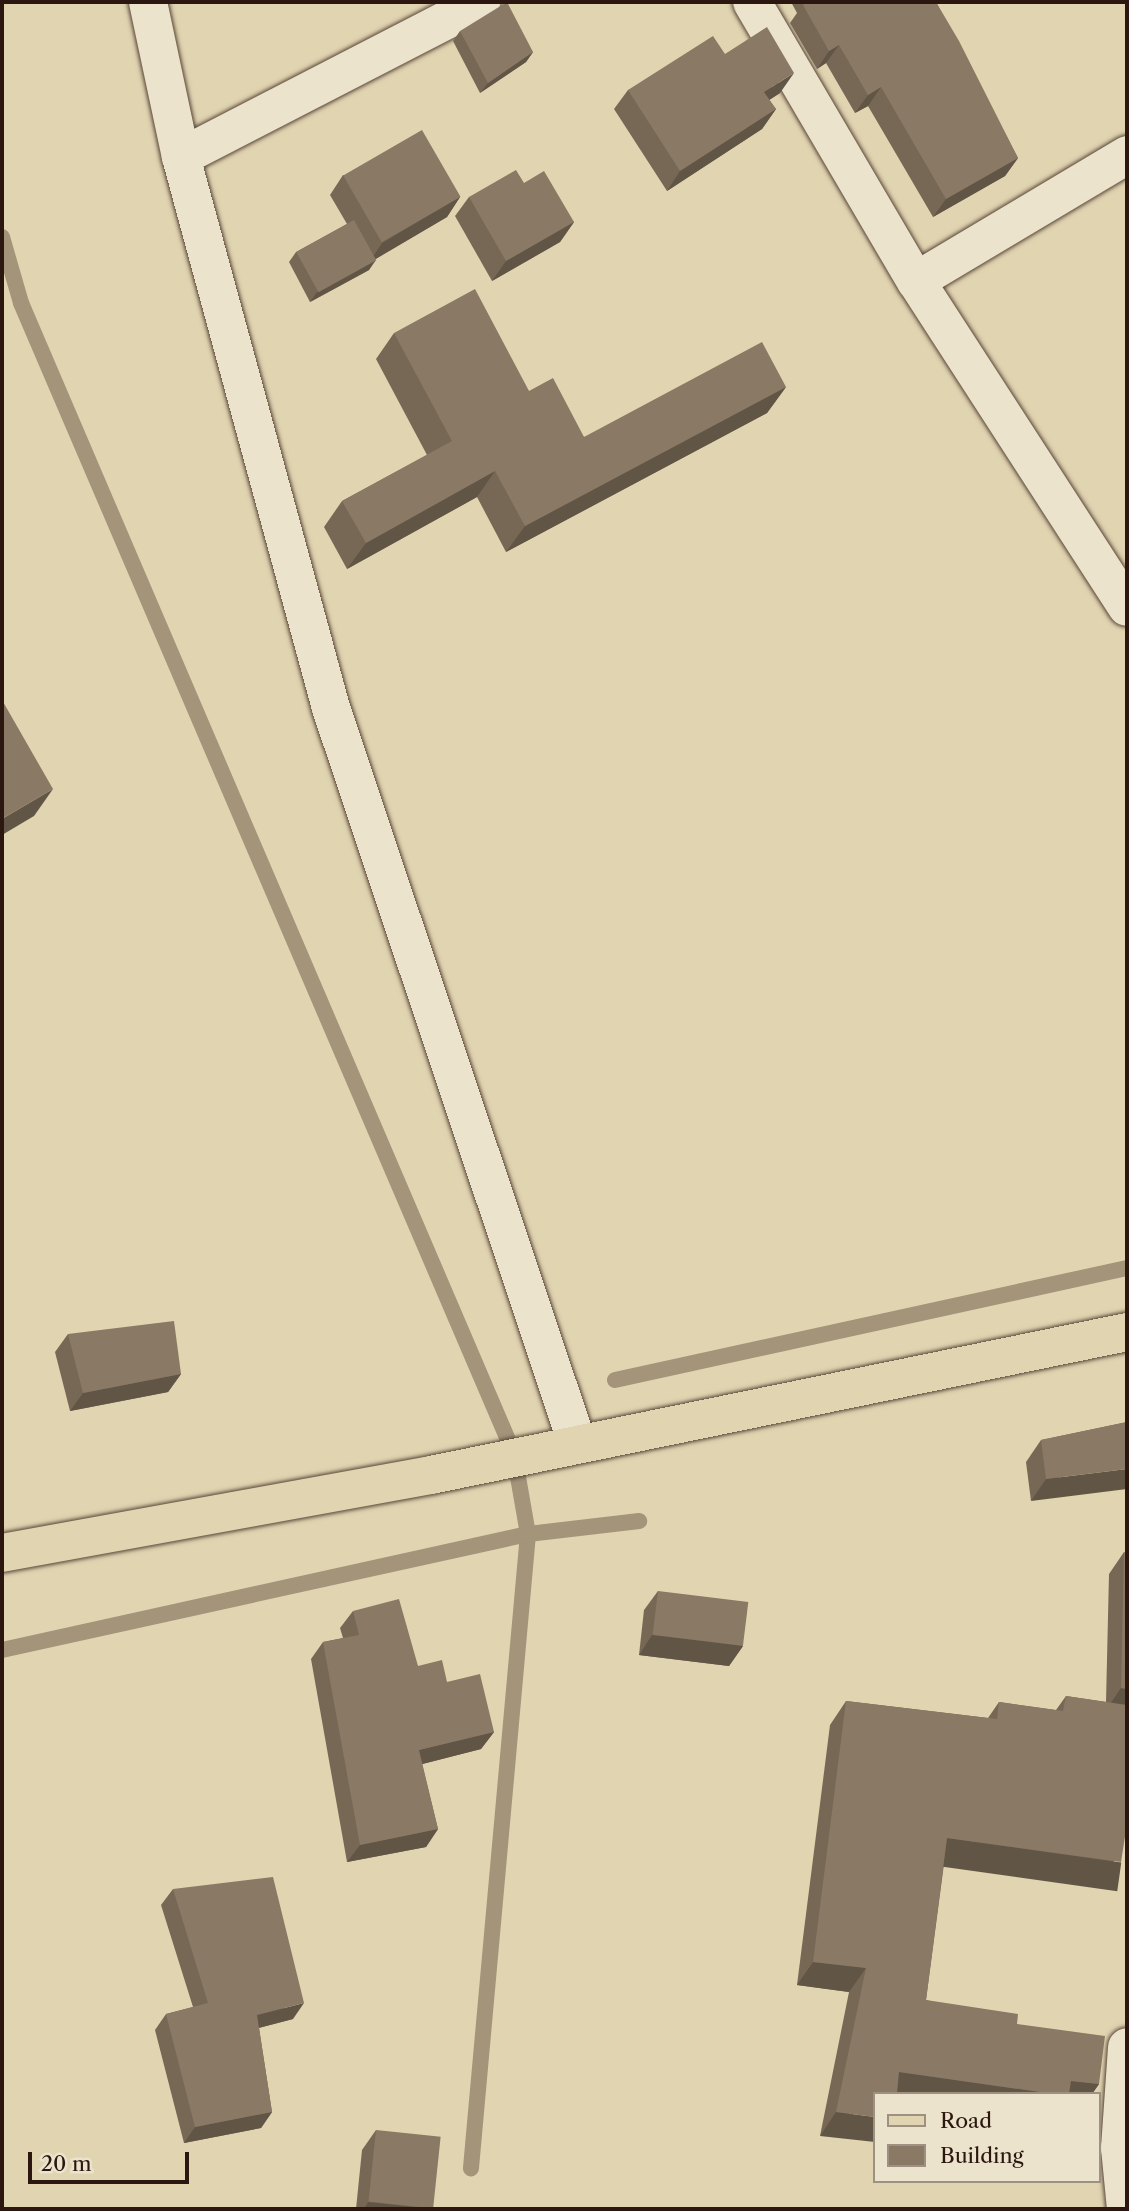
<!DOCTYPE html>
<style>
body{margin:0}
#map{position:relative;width:1129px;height:2211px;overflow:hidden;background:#e1d4b1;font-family:"Libre Caslon Text",serif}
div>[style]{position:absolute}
.stream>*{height:16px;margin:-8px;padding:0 8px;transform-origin:8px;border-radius:8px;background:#a3947a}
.roads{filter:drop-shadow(0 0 2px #584638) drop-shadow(0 0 2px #584638)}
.street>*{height:38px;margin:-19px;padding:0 19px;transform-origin:19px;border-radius:19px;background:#ece3cc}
.primary>*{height:38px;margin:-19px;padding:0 19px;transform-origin:19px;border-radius:19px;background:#e1d4b1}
.wall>*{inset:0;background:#776856}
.shaded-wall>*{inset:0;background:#615546;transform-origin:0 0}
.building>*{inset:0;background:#8a7964;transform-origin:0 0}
span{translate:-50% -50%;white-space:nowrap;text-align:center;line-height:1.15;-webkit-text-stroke:6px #ece3cc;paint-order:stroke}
.frame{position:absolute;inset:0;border:4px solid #2b1710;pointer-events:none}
.legend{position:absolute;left:873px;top:2092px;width:228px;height:91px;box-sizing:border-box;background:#ece3cc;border:2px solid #9f9181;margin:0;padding:9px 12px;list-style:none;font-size:21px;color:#2b1710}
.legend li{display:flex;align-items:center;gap:14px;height:35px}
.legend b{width:35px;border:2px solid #9f9181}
.scale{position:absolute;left:28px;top:2152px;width:161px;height:32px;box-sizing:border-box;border:4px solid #2b1710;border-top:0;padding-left:9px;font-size:21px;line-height:24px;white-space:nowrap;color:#2b1710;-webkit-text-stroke:5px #ece3cc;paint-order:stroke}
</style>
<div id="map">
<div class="stream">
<div style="left:2px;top:237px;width:69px;rotate:73.9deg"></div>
<div style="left:21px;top:303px;width:1252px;rotate:66.81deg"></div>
<div style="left:514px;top:1454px;width:81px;rotate:80.1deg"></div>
<div style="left:528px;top:1534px;width:637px;rotate:95.14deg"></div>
<div style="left:615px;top:1380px;width:524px;rotate:-12.34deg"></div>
<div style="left:2px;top:1650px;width:539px;rotate:-12.44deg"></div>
<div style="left:528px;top:1534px;width:112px;rotate:-6.7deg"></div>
</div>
<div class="roads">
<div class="street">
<div style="left:148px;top:2px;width:158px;rotate:78deg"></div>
<div style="left:181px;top:157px;width:571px;rotate:74.77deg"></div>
<div style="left:331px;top:708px;width:775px;rotate:71.49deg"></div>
<div style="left:752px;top:2px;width:324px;rotate:59.6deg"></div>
<div style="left:916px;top:281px;width:388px;rotate:57.1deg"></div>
<div style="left:181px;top:157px;width:338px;rotate:-27.3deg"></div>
<div style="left:916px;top:281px;width:246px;rotate:-30.8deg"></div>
<div style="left:1126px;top:2209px;width:61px;rotate:-95.6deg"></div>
<div style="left:1120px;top:2148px;width:101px;rotate:-86deg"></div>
</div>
<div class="primary">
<div style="left:2px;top:1553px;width:436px;rotate:-10.3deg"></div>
<div style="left:431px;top:1475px;width:711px;rotate:-11.61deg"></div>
</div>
</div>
<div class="wall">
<div style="clip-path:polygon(791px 2px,936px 2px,1018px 158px,1005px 176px,933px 217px,868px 106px,855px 113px,826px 63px,817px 69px,790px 23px,797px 13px)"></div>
<div style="clip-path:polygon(460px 31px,533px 52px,526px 62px,480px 93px,453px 41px)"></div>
<div style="clip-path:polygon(725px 54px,780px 93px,769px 100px,776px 109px,762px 129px,667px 191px,614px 109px,628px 90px)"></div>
<div style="clip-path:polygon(343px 175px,460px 197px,447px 217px,375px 259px,369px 270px,310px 302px,289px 262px,296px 252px,347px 224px,330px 195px)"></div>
<div style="clip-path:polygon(524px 183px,574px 222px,560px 242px,492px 281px,455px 216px,469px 197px)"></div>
<div style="clip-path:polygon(394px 333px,529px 391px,584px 437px,786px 387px,767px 413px,506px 552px,477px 497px,347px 569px,324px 527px,342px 501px,427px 455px,376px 359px)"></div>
<div style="clip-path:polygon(68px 1334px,181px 1374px,168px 1392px,70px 1411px,55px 1352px)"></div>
<div style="clip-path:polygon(1127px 1422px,1031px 1501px,1026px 1462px,1041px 1440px)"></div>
<div style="clip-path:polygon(1124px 1552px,1127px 1824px,1105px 1886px,944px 1864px,926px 2000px,1017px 2024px,1099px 2084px,1092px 2094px,875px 2094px,820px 2136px,849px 1992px,797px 1985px,830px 1725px,846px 1701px,988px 1718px,999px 1702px,1056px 1710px,1066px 1696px,1106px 1702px,1109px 1574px)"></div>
<div style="clip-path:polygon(658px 1591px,743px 1646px,729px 1666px,639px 1655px,644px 1610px)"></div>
<div style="clip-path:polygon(353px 1611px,418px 1666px,447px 1682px,494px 1732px,481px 1749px,422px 1764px,438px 1829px,426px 1847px,347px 1862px,311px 1659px,323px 1642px,343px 1638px,340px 1628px)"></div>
<div style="clip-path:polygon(173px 1889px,293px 2019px,259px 2028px,272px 2112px,261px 2128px,184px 2143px,155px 2030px,166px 2014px,193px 2007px,161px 1905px)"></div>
<div style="clip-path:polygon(376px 2130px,433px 2209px,356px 2209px,362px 2150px)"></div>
</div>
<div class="shaded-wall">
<div style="clip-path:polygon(839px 45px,826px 63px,817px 69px,829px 51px)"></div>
<div style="clip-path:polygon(533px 52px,526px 62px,480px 93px,488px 83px)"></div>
<div style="clip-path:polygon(794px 73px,780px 93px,751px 112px,764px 92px)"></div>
<div style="clip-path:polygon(881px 87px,868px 106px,855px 113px,868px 95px)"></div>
<div style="clip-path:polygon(776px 109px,762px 129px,667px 191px,680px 171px)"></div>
<div style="clip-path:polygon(1018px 158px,1005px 176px,933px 217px,946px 199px)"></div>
<div style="clip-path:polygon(460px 197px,447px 217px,369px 263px,382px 243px)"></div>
<div style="clip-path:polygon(574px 222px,560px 242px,492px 281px,506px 261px)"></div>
<div style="clip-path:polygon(376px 260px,369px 270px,310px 302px,317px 292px)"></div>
<div style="clip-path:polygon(786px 387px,767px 413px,506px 552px,525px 526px)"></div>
<div style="clip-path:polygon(495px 471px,477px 497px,347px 569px,366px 543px)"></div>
<div style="clip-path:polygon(53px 789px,34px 816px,2px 835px,2px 819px)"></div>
<div style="clip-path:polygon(181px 1374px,168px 1392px,70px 1411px,83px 1393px)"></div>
<div style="clip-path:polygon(1127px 1469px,1127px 1489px,1031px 1501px,1046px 1479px)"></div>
<div style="clip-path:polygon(652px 1635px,743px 1646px,729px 1666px,639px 1655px)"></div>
<div style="clip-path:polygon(1121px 1688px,1127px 1689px,1127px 1712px,1106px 1710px)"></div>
<div style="clip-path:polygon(494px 1732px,481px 1749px,407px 1768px,419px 1750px)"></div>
<div style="clip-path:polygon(438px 1829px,426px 1847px,347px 1862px,360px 1845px)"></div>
<div style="left:947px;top:1838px;width:176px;height:29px;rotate:8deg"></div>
<div style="clip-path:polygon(813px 1962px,866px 1968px,849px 1992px,797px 1985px)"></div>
<div style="clip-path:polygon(304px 2003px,293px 2019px,246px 2031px,257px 2015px)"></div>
<div style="clip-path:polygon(899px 2072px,1054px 2094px,885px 2094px)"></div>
<div style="clip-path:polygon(1071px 2081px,1099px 2084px,1092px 2094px,1063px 2094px)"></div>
<div style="clip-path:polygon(272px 2112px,261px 2128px,184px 2143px,195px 2127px)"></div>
<div style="clip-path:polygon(836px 2112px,875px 2117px,875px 2142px,820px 2136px)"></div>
<div style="clip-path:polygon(368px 2202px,433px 2209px,364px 2209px)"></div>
</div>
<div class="building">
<div style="clip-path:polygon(507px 2px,533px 52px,488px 83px,460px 31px)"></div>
<div style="clip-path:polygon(807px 2px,936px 2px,959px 41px,1018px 158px,946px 199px,881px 87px,868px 95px,839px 45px,829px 51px,803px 5px)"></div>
<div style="clip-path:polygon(767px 27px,794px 73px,764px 92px,776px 109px,680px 171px,628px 90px,713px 36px,725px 54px)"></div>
<div style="left:422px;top:130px;width:77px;height:91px;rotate:60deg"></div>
<div style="clip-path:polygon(516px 170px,524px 183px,544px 171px,574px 222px,506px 261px,469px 197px)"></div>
<div style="left:354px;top:220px;width:46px;height:66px;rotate:61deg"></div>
<div style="clip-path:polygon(475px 289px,529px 391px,553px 378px,584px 437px,762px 342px,786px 387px,525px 526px,495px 471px,366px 543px,342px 501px,452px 441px,394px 333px)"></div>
<div style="clip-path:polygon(2px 700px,53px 789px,2px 819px)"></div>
<div style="clip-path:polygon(174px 1321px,181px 1374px,83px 1393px,68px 1334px)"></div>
<div style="clip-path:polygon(1127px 1422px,1127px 1469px,1046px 1479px,1041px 1440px)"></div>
<div style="clip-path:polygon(1124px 1552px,1127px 1553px,1127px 1689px,1121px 1688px)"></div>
<div style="left:658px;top:1591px;width:91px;height:44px;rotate:7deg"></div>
<div style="clip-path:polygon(399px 1599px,418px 1666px,442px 1660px,447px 1682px,480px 1674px,494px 1732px,419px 1750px,438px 1829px,360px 1845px,323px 1642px,359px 1635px,353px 1611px)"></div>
<div style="clip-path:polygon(1066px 1696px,1127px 1705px,1127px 1824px,1121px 1862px,947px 1838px,926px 2000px,1018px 2014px,1017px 2024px,1105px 2036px,1099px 2084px,1071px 2081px,1069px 2094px,1054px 2094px,899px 2072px,897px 2094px,875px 2094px,875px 2117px,836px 2112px,866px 1968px,813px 1962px,846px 1701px,997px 1719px,999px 1702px,1063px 1711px)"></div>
<div style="clip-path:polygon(273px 1877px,304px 2003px,257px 2015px,272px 2112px,195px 2127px,166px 2014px,208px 2003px,173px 1889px)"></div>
<div style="left:376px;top:2130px;width:65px;height:72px;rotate:6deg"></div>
</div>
<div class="frame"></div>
<ul class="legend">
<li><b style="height:9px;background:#e1d4b1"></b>Road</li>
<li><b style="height:19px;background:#8a7964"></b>Building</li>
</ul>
<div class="scale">20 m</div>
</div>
